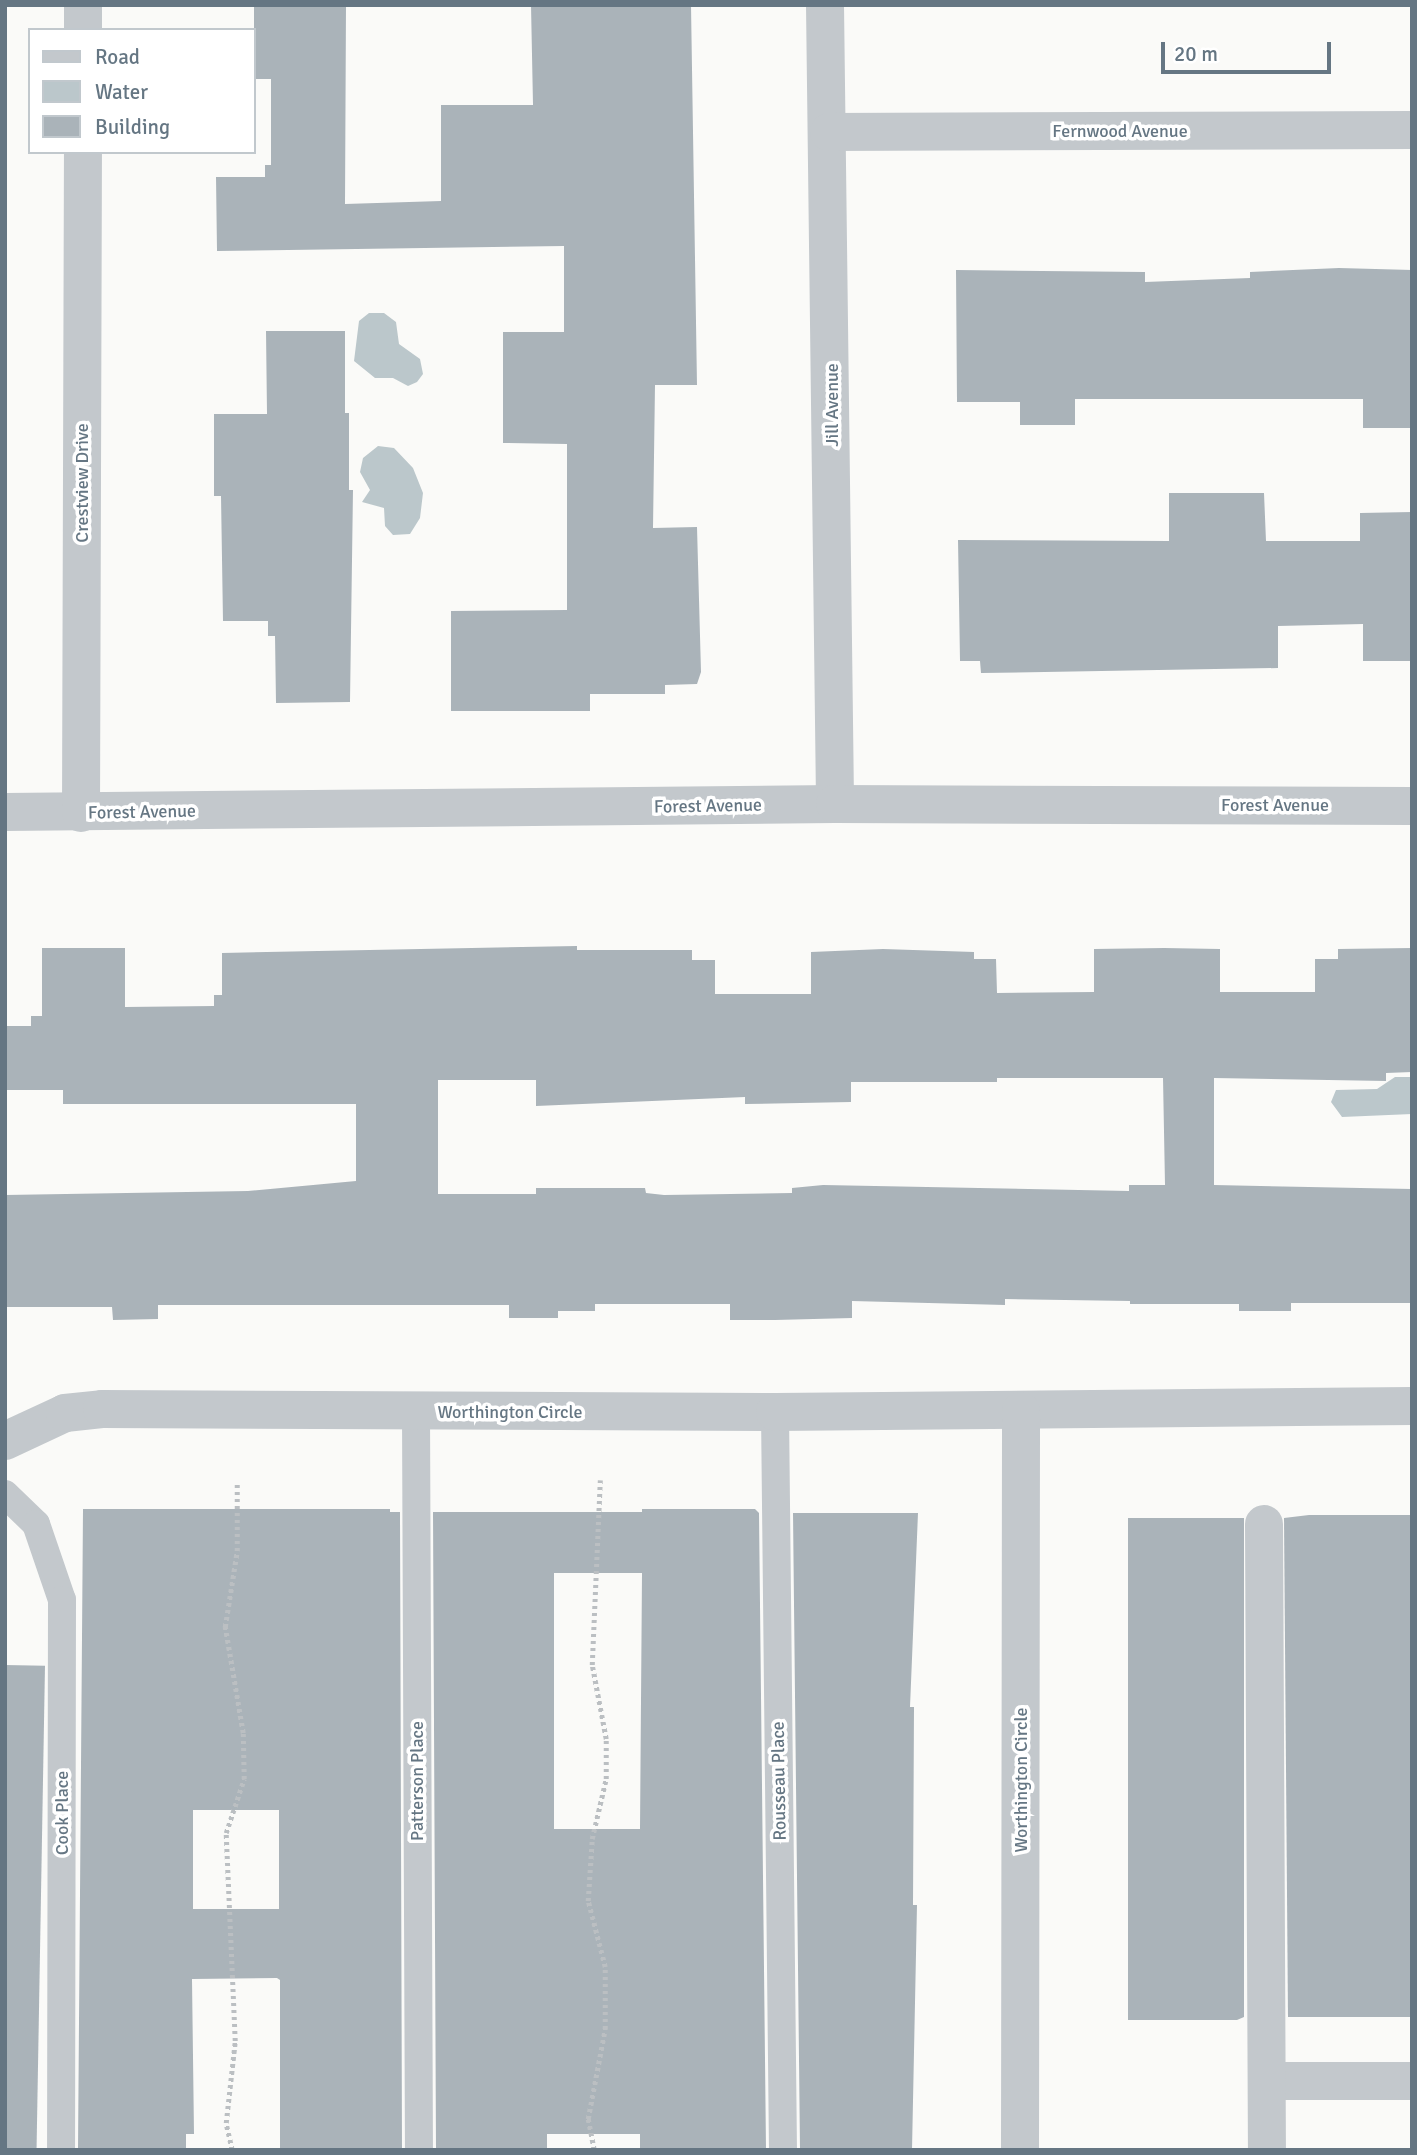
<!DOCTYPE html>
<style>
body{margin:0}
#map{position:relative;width:1417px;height:2155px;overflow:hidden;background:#fafaf8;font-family:Signika,sans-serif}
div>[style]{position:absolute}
.water>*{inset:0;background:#bbc7cb}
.building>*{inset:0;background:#aab3b9;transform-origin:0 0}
.path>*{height:4.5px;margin-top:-2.25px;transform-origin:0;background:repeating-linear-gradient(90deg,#bbbfc2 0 3.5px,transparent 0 7px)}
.service>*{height:28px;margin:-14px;padding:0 14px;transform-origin:14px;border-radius:14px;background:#c3c8cc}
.pedestrian>*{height:38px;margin:-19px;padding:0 19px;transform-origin:19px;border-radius:19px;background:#c3c8cc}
.minor>*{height:38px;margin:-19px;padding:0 19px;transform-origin:19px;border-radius:19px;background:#c3c8cc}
span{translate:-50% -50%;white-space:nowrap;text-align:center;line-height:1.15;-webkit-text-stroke:7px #fff;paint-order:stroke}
.street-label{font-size:18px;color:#657683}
.frame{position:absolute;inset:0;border:7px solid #657683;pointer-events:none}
.legend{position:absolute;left:28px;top:28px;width:228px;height:126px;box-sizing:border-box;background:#fff;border:2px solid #c1c8cd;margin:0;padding:9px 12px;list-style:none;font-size:21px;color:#657683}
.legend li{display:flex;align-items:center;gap:14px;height:35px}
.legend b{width:35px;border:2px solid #c1c8cd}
.scale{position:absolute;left:1161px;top:42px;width:170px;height:32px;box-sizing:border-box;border:4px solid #657683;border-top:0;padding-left:9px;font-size:21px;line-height:24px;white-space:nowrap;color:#657683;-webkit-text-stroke:5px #fff;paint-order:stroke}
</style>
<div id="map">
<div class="water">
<div style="clip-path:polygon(369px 313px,384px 313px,396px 322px,399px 344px,420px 359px,423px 374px,417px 382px,408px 386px,393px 378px,375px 378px,354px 361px,359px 321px)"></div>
<div style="clip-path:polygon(378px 446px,394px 448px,413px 468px,423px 493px,420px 518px,410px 534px,393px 535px,385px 526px,384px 508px,362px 502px,370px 490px,360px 472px,363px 458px)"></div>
<div style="clip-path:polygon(1395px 1077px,1412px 1077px,1412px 1114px,1342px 1117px,1331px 1102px,1336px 1090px,1377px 1089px)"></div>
</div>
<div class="building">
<div style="clip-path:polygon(254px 5px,346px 5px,345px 204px,441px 201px,441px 105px,533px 105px,531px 5px,691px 5px,697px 385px,655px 385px,653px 528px,697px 527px,701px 672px,697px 684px,665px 685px,665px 694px,590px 694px,590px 711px,451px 711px,451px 611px,567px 610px,567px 444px,503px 443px,503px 332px,564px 332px,564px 246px,217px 251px,216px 177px,265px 177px,265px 165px,271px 165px,271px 79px,254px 79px)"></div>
<div style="clip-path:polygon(1339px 268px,1412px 270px,1412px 428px,1363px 428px,1363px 399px,1075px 399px,1075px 425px,1020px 425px,1020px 402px,957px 402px,956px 270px,1145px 272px,1145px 282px,1250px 278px,1250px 272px)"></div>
<div style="clip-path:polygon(266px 331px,345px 331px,345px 413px,349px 413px,349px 490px,353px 490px,350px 702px,276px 703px,275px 636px,268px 636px,268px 621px,223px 621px,221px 496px,214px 496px,214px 414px,267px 414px)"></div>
<div style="clip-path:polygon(1169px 493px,1264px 493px,1266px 541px,1360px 541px,1360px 513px,1412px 512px,1412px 661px,1363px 661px,1363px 624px,1278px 626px,1278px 668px,981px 673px,980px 661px,960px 661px,958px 540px,1169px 541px)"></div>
<div style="clip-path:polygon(evenodd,577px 946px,577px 950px,692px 950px,692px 960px,715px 960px,715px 994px,811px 994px,811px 952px,883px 949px,974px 952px,974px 959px,996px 959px,997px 993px,1094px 992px,1094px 949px,1164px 948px,1220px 949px,1220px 992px,1315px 992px,1315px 959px,1338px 959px,1338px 949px,1412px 948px,1412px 1072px,1386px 1073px,1386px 1081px,1214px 1078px,1214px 1185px,1412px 1189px,1412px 1303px,1291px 1303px,1291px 1311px,1239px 1311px,1239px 1304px,1130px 1304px,1130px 1301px,1005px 1299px,1005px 1305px,852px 1301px,852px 1318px,775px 1320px,730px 1320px,730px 1304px,595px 1304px,595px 1311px,558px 1311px,558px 1318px,509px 1318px,509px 1305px,158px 1305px,158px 1319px,113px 1320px,112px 1307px,5px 1307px,5px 1195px,248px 1191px,356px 1181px,356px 1104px,63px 1104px,63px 1090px,5px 1090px,5px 1026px,31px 1026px,31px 1016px,42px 1016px,42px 948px,125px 948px,125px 1007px,214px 1006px,214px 995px,222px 995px,222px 953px,577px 946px,997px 1078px,1163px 1078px,1165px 1185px,1129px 1185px,1129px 1191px,823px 1185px,792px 1188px,792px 1193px,664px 1195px,646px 1193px,645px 1188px,536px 1188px,536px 1194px,438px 1194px,438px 1080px,536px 1080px,536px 1106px,745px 1097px,745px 1104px,851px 1102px,851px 1082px,997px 1082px,997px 1078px)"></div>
<div style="clip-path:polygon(evenodd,83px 1509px,390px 1509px,390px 1512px,400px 1512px,402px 2150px,280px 2150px,280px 1980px,277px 1978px,192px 1979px,194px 2134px,186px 2134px,186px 2150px,78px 2150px,83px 1509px,193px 1810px,279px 1810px,279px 1909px,193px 1909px,193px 1810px)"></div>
<div style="clip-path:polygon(evenodd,642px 1509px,755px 1509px,759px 1513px,766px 2150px,640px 2150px,640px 2134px,547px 2134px,547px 2150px,436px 2150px,433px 1512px,642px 1512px,642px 1509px,554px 1573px,642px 1573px,640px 1829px,554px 1829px,554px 1573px)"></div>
<div style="clip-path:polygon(793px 1513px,918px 1513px,910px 1707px,914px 1707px,913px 1905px,917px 1905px,912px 2150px,800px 2150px)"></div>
<div style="clip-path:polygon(1309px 1515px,1412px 1515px,1412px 2017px,1288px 2017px,1284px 1518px)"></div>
<div style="clip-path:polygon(1128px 1518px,1244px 1518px,1244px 2017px,1237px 2020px,1128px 2020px)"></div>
<div style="left:5px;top:1665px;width:40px;height:485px;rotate:1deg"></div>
</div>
<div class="path">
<div style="left:232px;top:2150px;width:28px;rotate:-103deg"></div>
<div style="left:226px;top:2123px;width:82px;rotate:-83.7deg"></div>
<div style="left:235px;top:2041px;width:208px;rotate:-92.5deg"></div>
<div style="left:226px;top:1833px;width:57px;rotate:-71.6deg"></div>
<div style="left:244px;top:1779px;width:46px;rotate:-91.2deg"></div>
<div style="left:243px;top:1733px;width:108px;rotate:-99.6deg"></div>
<div style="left:225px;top:1627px;width:77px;rotate:-81deg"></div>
<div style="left:237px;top:1551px;width:69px;rotate:-90deg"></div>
<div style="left:594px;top:2150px;width:32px;rotate:-101deg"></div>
<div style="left:588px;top:2119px;width:92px;rotate:-79.3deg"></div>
<div style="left:605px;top:2029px;width:62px;rotate:-90deg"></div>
<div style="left:605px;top:1967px;width:68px;rotate:-104.4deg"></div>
<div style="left:588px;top:1901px;width:62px;rotate:-86.3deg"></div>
<div style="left:592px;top:1839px;width:62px;rotate:-76.9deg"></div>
<div style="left:606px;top:1779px;width:40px;rotate:-90deg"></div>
<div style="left:606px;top:1739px;width:75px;rotate:-100.7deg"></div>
<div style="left:592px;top:1665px;width:185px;rotate:-87.5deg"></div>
</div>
<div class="service">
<div style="left:416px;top:1412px;width:738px;rotate:89.77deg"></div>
<div style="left:775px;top:1412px;width:738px;rotate:89.38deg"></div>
<div style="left:5px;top:1494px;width:43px;rotate:44.1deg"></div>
<div style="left:36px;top:1524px;width:80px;rotate:71.1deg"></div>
<div style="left:62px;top:1600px;width:550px;rotate:90.1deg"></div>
</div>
<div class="pedestrian">
<div style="left:1267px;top:2081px;width:145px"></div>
</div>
<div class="minor">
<div style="left:825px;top:5px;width:799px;rotate:89.28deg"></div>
<div style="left:83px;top:30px;width:25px;rotate:-90deg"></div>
<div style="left:829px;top:132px;width:583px;rotate:-0.2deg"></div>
<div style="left:5px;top:812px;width:830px;rotate:-0.55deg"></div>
<div style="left:835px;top:804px;width:577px;rotate:0.2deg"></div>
<div style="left:81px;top:813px;width:661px;rotate:-89.83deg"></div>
<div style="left:5px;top:1441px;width:66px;rotate:-25deg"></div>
<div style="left:65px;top:1413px;width:37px;rotate:-6deg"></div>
<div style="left:102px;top:1409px;width:673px;rotate:0.26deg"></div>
<div style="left:775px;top:1412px;width:637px;rotate:-0.54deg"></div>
<div style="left:1264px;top:1524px;width:626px;rotate:89.73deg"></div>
<div style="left:1020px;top:2150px;width:739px;rotate:-89.92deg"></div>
</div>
<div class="street-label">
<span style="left:1120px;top:131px">Fernwood Avenue</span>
<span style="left:832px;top:405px;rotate:-90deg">Jill Avenue</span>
<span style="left:82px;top:483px;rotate:-90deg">Crestview Drive</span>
<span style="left:1275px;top:805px">Forest Avenue</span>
<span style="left:708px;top:806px;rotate:-1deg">Forest Avenue</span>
<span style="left:142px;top:812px;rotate:-1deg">Forest Avenue</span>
<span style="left:510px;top:1412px">Worthington Circle</span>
<span style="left:1021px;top:1780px;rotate:-90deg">Worthington Circle</span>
<span style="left:417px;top:1781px;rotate:-90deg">Patterson Place</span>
<span style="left:779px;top:1781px;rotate:-91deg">Rousseau Place</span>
<span style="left:62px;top:1813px;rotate:-90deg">Cook Place</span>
</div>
<div class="frame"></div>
<ul class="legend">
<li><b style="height:9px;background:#c3c8cc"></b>Road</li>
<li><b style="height:19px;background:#bbc7cb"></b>Water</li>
<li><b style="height:19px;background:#aab3b9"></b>Building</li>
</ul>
<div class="scale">20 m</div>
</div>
